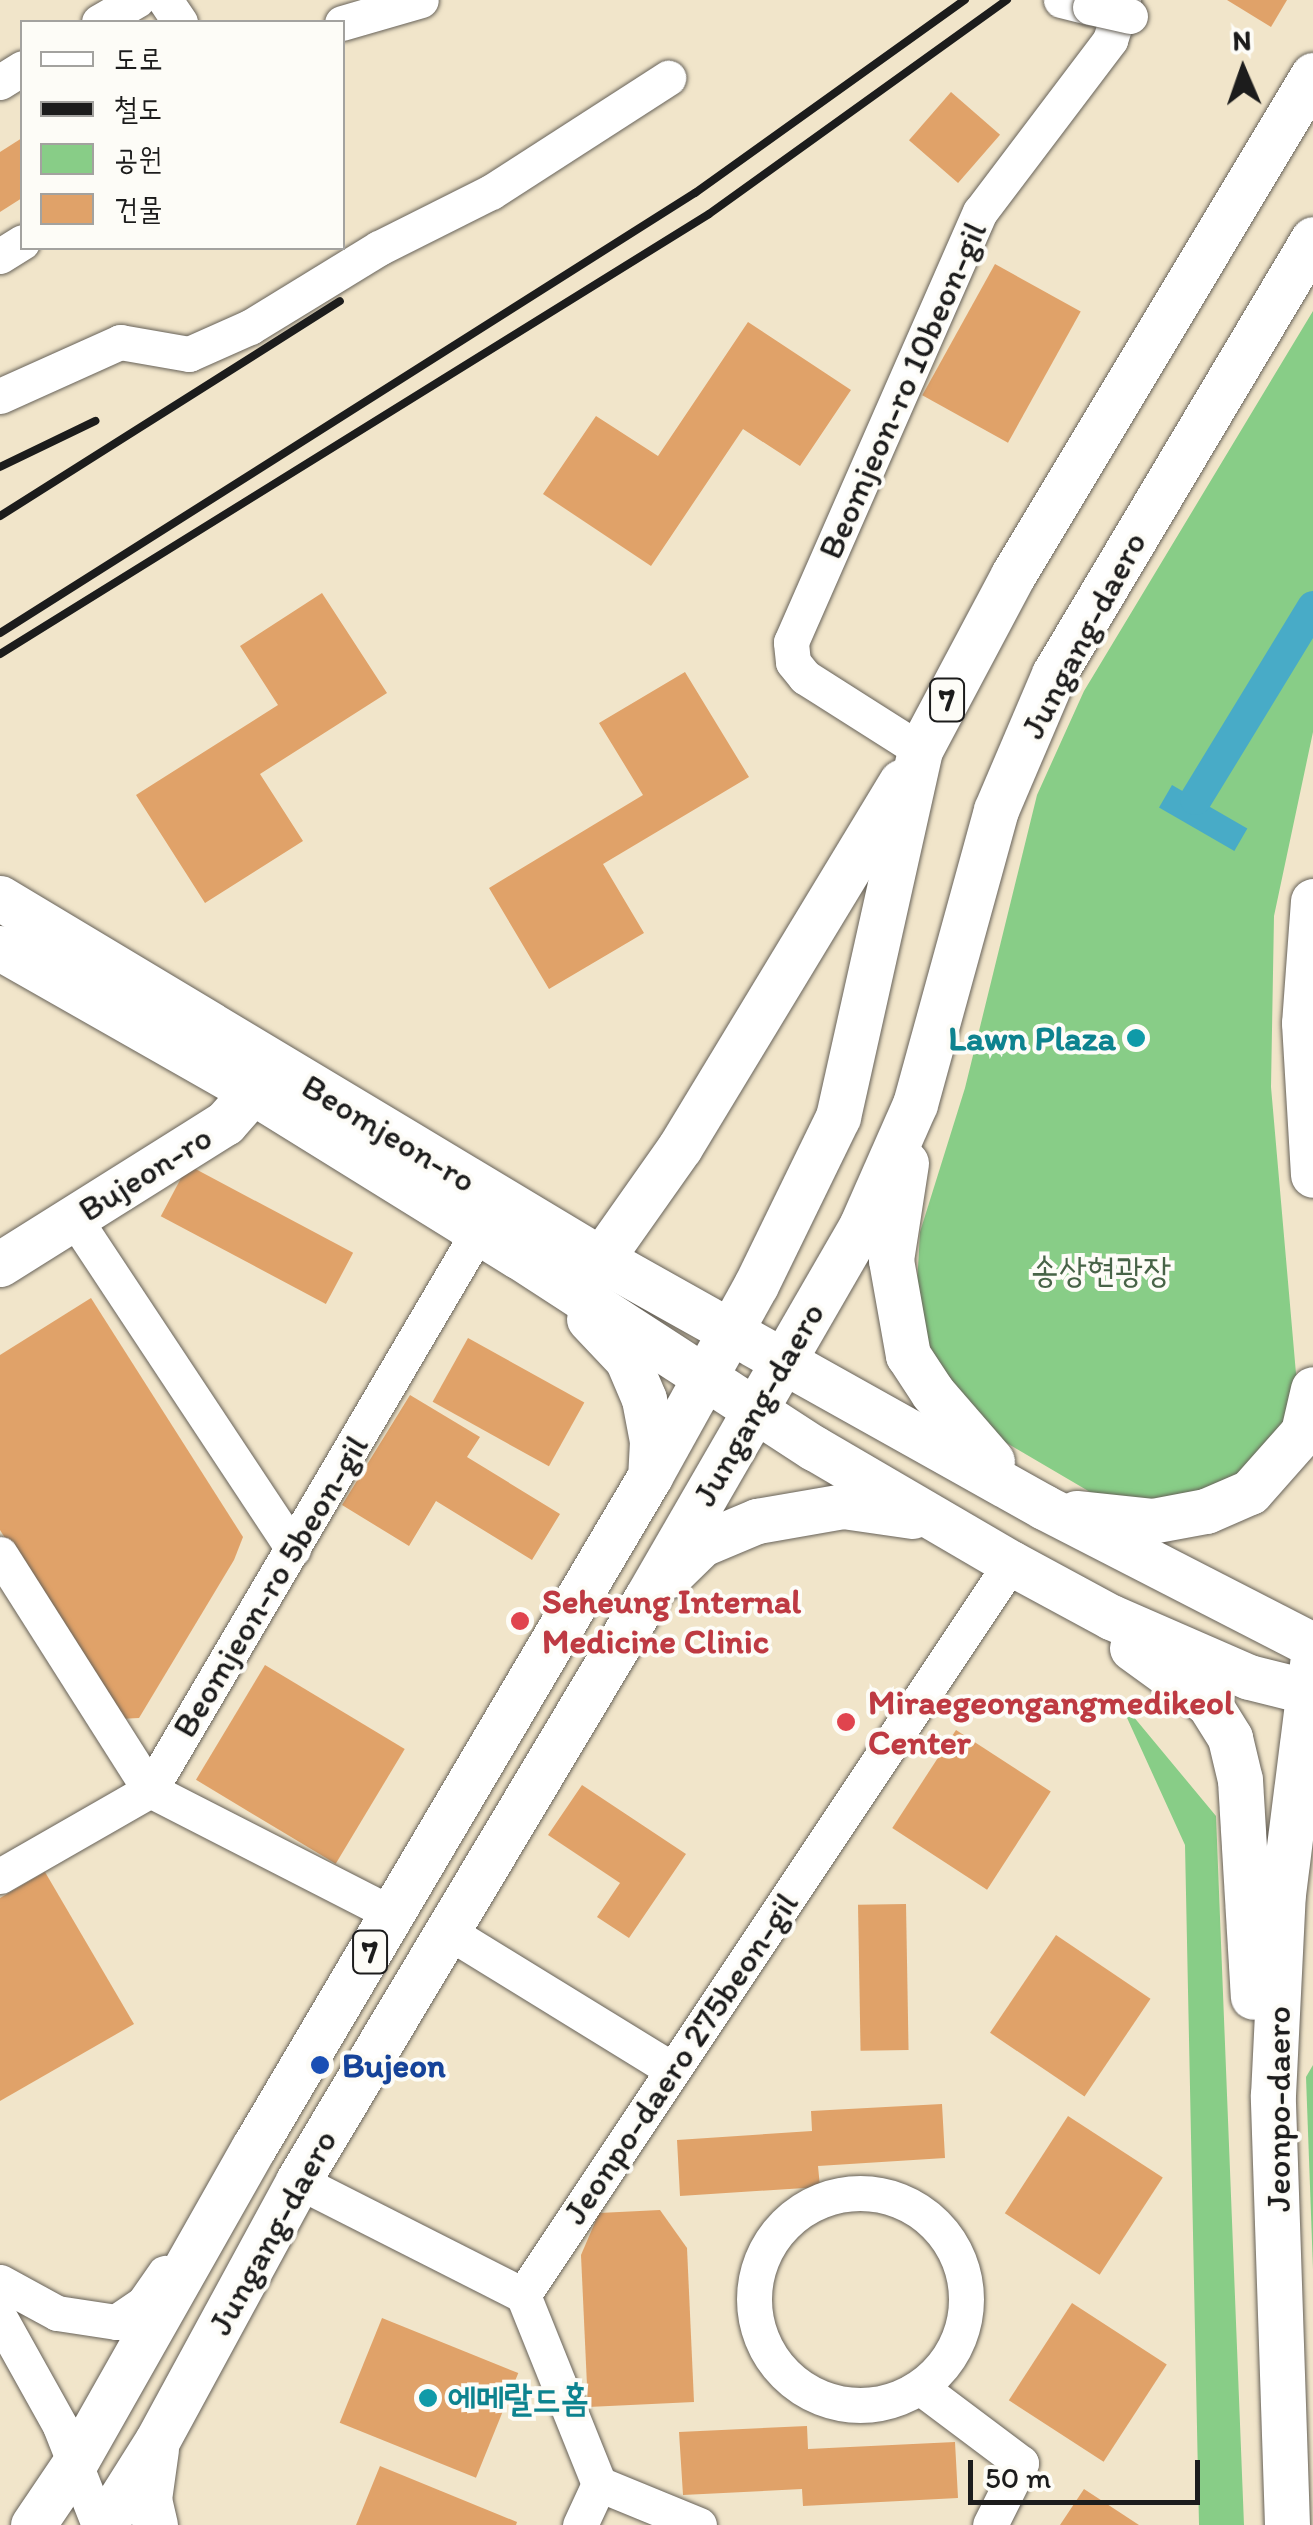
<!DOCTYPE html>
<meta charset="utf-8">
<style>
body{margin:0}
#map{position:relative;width:1313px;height:2525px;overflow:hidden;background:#f1e5ca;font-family:Itim,"Poor Story",sans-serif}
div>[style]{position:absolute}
.green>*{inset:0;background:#88cd87}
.water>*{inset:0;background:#48abc7;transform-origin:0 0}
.canal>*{height:32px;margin:-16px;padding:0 16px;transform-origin:16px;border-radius:16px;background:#48abc7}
.building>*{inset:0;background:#e0a269;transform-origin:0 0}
.roads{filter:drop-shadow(0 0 2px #676259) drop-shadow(0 0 2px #676259)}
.minor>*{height:35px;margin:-17.5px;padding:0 17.5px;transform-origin:17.5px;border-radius:17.5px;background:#fff}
.minor>.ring{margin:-17.5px;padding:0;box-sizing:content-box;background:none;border:35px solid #fff;border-radius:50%}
.major>*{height:45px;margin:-22.5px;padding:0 22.5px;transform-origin:22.5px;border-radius:22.5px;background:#fff}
.rail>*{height:8px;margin:-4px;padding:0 4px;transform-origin:4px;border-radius:4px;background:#1c1c1c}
.bridges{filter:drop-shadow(0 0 2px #676259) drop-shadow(0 0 2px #676259)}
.minor-bridge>*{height:35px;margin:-17.5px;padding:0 17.5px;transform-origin:17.5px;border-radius:17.5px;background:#fff}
.dots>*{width:28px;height:28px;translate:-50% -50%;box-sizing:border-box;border:5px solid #fdfcf7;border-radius:50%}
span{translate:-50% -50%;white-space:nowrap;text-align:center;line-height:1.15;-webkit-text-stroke:8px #fdfcf7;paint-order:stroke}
.shield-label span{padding:2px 8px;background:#fdfcf7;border:2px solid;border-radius:8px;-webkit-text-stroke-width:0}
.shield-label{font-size:32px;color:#1c1c1c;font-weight:700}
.street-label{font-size:35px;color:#1c1c1c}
.culture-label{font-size:35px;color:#0d838f;font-weight:700}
.right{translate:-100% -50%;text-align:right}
.left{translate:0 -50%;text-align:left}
.park-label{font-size:35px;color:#476347}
.health-label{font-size:35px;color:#be3a42;font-weight:700}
.transit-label{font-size:35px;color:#164399;font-weight:700}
.legend{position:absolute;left:20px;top:20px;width:325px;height:230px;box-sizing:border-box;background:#fdfcf7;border:2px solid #a3a29f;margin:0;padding:12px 18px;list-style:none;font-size:30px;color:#1c1c1c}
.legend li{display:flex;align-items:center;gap:20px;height:50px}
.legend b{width:50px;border:2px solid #a3a29f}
.north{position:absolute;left:1193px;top:20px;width:100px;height:100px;-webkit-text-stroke:8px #fdfcf7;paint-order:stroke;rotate:358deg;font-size:28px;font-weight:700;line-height:40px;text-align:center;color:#1c1c1c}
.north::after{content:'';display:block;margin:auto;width:35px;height:45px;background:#1c1c1c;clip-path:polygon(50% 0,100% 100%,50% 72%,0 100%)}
.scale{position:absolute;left:968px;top:2460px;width:232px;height:45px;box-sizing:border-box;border:5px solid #1c1c1c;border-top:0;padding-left:12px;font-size:30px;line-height:35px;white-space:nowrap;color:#1c1c1c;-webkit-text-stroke:8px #fdfcf7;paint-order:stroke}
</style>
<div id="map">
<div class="green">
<div style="clip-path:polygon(1313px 311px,1313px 732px,1274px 916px,1271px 1087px,1297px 1385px,1293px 1415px,1251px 1467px,1180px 1507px,1102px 1499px,1005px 1442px,976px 1415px,952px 1383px,930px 1347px,921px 1319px,917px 1285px,920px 1232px,965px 1088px,1037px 795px,1084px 691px)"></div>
<div style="clip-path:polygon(1118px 1698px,1216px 1816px,1244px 2525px,1199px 2525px,1185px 1845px)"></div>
<div style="clip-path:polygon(1313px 2065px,1313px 2269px,1306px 2077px)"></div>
</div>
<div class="water">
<div style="left:1172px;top:785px;width:87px;height:26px;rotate:30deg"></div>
</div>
<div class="canal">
<div style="left:1196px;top:799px;width:225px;rotate:-58.6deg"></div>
</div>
<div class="building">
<div style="clip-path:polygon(1227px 0,1287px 0,1271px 27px)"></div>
<div style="left:951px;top:92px;width:65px;height:64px;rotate:41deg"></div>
<div style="clip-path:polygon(22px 138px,22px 198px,0 212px,0 152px)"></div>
<div style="left:995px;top:264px;width:98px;height:150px;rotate:29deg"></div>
<div style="clip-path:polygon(748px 322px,851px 390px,800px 466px,743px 429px,651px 566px,543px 494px,596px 416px,658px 456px)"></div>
<div style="clip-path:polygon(322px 593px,387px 693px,260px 774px,303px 841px,205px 903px,136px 795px,278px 705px,240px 646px)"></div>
<div style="clip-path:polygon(685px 672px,749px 777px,603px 864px,644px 933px,549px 989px,489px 888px,643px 795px,599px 723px)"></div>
<div style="left:188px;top:1165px;width:187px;height:58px;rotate:28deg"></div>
<div style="clip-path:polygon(91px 1298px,243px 1537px,234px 1560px,139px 1718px,119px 1719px,0 1530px,0 1355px)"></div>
<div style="left:468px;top:1338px;width:133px;height:73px;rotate:29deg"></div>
<div style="clip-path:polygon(410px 1395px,480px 1437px,467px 1457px,560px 1514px,532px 1560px,436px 1501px,409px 1546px,342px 1505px)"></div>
<div style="left:265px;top:1665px;width:163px;height:134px;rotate:31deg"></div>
<div style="left:956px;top:1730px;width:113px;height:117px;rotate:33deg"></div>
<div style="clip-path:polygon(582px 1785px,686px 1854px,629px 1938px,597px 1917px,620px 1883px,548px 1835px)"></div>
<div style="clip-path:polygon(45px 1872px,134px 2024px,0 2101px,0 1898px)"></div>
<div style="left:906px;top:1904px;width:146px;height:48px;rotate:89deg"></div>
<div style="left:1056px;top:1935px;width:114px;height:118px;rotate:34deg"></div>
<div style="clip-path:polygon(942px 2104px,945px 2158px,818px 2166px,820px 2187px,680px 2196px,677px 2140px,812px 2131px,811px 2111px)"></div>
<div style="left:1068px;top:2116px;width:113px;height:116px;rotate:33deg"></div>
<div style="clip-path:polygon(660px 2210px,687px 2248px,694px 2402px,588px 2407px,581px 2255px,599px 2213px)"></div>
<div style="left:1072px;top:2303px;width:113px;height:116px;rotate:33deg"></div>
<div style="left:382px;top:2318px;width:147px;height:113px;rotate:22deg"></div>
<div style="clip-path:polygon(807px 2426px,808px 2449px,955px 2442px,958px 2498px,803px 2506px,802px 2489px,683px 2495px,679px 2432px)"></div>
<div style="clip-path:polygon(380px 2466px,517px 2522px,516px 2525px,356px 2525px)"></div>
<div style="clip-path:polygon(1084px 2489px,1139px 2525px,1060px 2525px)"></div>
</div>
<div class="roads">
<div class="minor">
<div style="left:165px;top:0;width:27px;rotate:56deg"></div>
<div style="left:1061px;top:0;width:30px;rotate:14deg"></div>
<div style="left:99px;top:22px;width:44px;rotate:-30.1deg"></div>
<div style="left:342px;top:23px;width:82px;rotate:-16.2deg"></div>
<div style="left:0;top:82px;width:26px;rotate:-32deg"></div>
<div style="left:0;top:256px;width:26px;rotate:-32deg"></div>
<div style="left:0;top:396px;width:132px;rotate:-24.2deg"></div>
<div style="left:120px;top:342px;width:70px;rotate:9.9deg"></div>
<div style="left:189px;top:354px;width:67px;rotate:-23.9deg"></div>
<div style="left:250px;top:327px;width:151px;rotate:-31.5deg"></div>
<div style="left:379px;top:248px;width:125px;rotate:-26.6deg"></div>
<div style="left:491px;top:192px;width:211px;rotate:-32.8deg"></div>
<div style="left:920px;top:750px;width:136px;rotate:-147.6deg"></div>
<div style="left:805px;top:677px;width:19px;rotate:-129deg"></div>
<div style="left:793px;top:662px;width:20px;rotate:-96deg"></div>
<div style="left:791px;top:642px;width:470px;rotate:-66.3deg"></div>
<div style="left:980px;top:212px;width:216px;rotate:-52.9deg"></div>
<div style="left:1110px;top:40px;width:42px;rotate:-72deg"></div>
<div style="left:74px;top:1218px;width:397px;rotate:56.5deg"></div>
<div style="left:0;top:1554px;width:280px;rotate:57.6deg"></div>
<div style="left:150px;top:1790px;width:272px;rotate:27.1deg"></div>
<div style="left:0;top:1876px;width:173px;rotate:-29.8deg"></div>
<div style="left:150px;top:1790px;width:647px;rotate:-59.55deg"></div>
<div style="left:447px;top:1931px;width:263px;rotate:31.6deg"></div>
<div style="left:298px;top:2181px;width:252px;rotate:26.9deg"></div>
<div class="ring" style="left:754px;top:2193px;width:177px;height:177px"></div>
<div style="left:0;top:2282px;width:65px;rotate:28.5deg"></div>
<div style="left:57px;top:2313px;width:60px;rotate:8.7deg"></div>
<div style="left:116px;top:2322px;width:32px;rotate:-34deg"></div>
<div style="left:143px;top:2304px;width:38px;rotate:-55deg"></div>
<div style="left:0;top:2318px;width:124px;rotate:60.9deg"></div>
<div style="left:60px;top:2426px;width:106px;rotate:68.5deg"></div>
<div style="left:921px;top:2388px;width:125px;rotate:36.9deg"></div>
<div style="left:1021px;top:2463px;width:69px;rotate:116.6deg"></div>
<div style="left:580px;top:2525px;width:45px;rotate:-65.1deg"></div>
<div style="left:699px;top:2525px;width:108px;rotate:-157.7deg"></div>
<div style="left:599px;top:2484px;width:204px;rotate:-111.9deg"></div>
<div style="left:523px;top:2295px;width:880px;rotate:-56.31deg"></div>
</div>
<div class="major">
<div style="left:0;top:898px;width:701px;rotate:30.99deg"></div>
<div style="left:601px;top:1259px;width:508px;rotate:29.24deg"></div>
<div style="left:1044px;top:1507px;width:302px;rotate:27.2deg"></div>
<div style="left:1313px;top:901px;width:122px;rotate:94.2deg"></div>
<div style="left:1304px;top:1023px;width:152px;rotate:86.6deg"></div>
<div style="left:0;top:948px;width:291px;rotate:29.6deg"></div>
<div style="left:253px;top:1092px;width:312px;rotate:31.8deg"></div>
<div style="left:518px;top:1256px;width:353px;rotate:33deg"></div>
<div style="left:814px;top:1448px;width:228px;rotate:30.3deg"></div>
<div style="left:1011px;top:1563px;width:114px;rotate:28.4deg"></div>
<div style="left:1111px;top:1617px;width:150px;rotate:23.5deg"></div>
<div style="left:1249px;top:1677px;width:66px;rotate:14deg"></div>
<div style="left:906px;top:1163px;width:98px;rotate:98.8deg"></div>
<div style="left:891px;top:1260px;width:97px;rotate:79.9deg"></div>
<div style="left:908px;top:1355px;width:45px;rotate:56.7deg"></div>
<div style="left:933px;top:1393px;width:90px;rotate:49.1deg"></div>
<div style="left:601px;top:1259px;width:137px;rotate:-54.8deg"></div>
<div style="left:680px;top:1147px;width:427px;rotate:-58.8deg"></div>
<div style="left:0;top:1264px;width:266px;rotate:-32.1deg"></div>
<div style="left:225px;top:1123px;width:68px;rotate:-48.6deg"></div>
<div style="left:589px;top:1319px;width:55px;rotate:46.5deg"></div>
<div style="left:627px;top:1359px;width:43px;rotate:67deg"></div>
<div style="left:644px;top:1399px;width:43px;rotate:79.2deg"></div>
<div style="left:652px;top:1441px;width:35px;rotate:93deg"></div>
<div style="left:1076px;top:1513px;width:76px;rotate:6deg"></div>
<div style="left:1152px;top:1521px;width:55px;rotate:-10.5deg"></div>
<div style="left:1206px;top:1511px;width:48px;rotate:-23.4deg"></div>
<div style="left:1250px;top:1492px;width:80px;rotate:-48.5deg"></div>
<div style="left:1303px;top:1432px;width:44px;rotate:-76.9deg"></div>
<div style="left:670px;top:1575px;width:45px;rotate:-44.1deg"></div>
<div style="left:702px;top:1544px;width:60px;rotate:-22.7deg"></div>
<div style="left:757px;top:1521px;width:87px;rotate:-9.9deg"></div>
<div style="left:843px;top:1506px;width:70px;rotate:8.2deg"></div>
<div style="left:1132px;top:1648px;width:95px;rotate:36deg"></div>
<div style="left:1209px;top:1704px;width:40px;rotate:58deg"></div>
<div style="left:1230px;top:1738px;width:43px;rotate:76.6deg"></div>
<div style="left:1240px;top:1780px;width:217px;rotate:86.6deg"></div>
<div style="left:33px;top:2525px;width:75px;rotate:-55.9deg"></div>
<div style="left:75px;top:2463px;width:363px;rotate:-60.5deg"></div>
<div style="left:254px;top:2147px;width:779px;rotate:-59.45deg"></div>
<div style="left:650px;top:1476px;width:218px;rotate:-61deg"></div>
<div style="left:756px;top:1285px;width:187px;rotate:-64deg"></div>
<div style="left:838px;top:1117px;width:376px;rotate:-77.4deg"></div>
<div style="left:920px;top:750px;width:198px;rotate:-62deg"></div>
<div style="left:1013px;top:575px;width:583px;rotate:-59.04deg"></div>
<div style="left:104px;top:2525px;width:99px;rotate:-57.8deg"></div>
<div style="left:157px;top:2441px;width:296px;rotate:-61.5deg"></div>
<div style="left:298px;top:2181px;width:680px;rotate:-59.14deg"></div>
<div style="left:647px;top:1597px;width:431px;rotate:-60deg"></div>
<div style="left:862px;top:1224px;width:131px;rotate:-66.2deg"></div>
<div style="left:915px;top:1104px;width:305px;rotate:-74.6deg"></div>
<div style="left:996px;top:810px;width:148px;rotate:-66.9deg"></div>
<div style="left:1054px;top:674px;width:506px;rotate:-59.23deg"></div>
<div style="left:155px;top:2525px;width:27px;rotate:-103deg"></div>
<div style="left:149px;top:2499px;width:50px;rotate:-82deg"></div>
<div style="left:1287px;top:2525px;width:430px;rotate:-91.9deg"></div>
<div style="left:1273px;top:2095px;width:201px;rotate:-87.2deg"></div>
<div style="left:1283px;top:1894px;width:233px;rotate:-82.8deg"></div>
</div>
</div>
<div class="rail">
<div style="left:0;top:467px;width:106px;rotate:-25.8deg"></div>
<div style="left:0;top:516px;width:402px;rotate:-32.3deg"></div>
<div style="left:0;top:633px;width:823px;rotate:-32.34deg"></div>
<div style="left:695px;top:193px;width:332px;rotate:-35.6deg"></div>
<div style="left:0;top:654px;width:834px;rotate:-31.82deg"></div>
<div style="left:709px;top:214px;width:367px;rotate:-35.7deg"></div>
</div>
<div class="bridges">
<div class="minor-bridge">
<div style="left:1090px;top:7px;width:41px;rotate:12.7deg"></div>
</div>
</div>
<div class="dots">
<div style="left:1136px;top:1038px;background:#0f9aa8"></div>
<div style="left:520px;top:1621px;background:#e0444e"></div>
<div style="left:846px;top:1722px;background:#e0444e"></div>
<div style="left:320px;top:2065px;background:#1a4fb4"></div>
<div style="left:428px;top:2398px;background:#0f9aa8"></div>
</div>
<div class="shield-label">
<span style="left:947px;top:700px">7</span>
<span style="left:370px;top:1952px">7</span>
</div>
<div class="street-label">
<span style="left:902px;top:390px;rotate:-66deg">Beomjeon-ro 10beon-gil</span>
<span style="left:1083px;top:635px;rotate:-62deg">Jungang-daero</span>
<span style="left:389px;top:1133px;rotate:31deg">Beomjeon-ro</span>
<span style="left:145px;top:1173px;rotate:-32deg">Bujeon-ro</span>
<span style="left:758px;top:1404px;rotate:-60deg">Jungang-daero</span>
<span style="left:270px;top:1586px;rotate:-59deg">Beomjeon-ro 5beon-gil</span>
<span style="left:680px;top:2058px;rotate:-56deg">Jeonpo-daero 275beon-gil</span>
<span style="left:1278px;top:2109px;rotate:-90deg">Jeonpo-daero</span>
<span style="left:272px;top:2232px;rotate:-61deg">Jungang-daero</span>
</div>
<div class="culture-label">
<span class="right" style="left:1116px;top:1038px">Lawn Plaza</span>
<span class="left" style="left:448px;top:2398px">에메랄드홈</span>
</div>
<div class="park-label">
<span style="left:1101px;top:1270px">송상현광장</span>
</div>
<div class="health-label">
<span class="left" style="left:542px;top:1621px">Seheung Internal<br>Medicine Clinic</span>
<span class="left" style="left:868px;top:1722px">Miraegeongangmedikeol<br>Center</span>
</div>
<div class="transit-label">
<span class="left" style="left:342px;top:2065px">Bujeon</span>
</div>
<ul class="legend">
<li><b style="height:12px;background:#fff"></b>도로</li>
<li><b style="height:12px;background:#1c1c1c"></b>철도</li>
<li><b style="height:28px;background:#88cd87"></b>공원</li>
<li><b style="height:28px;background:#e0a269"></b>건물</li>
</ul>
<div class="north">N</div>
<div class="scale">50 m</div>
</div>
